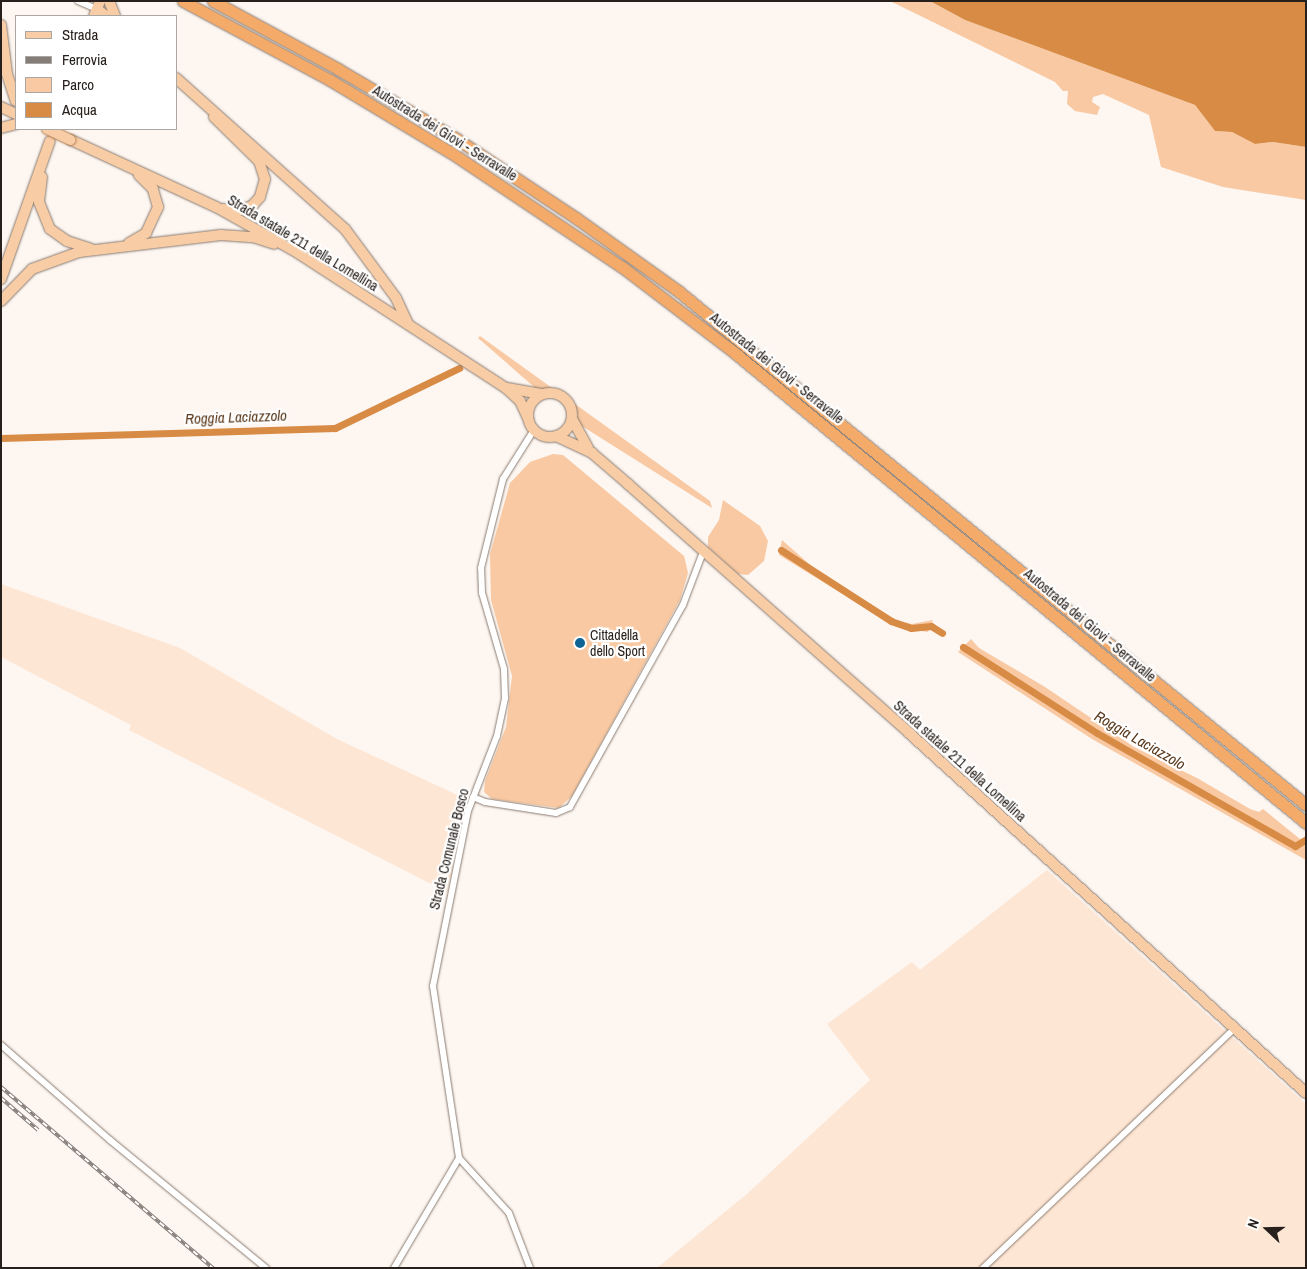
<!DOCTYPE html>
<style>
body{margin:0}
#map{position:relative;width:1307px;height:1269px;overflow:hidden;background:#fdf6f1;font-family:"Archivo Narrow",sans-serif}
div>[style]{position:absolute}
.built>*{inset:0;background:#fee6d4}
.green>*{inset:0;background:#f8c9a2}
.water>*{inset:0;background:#d88b45}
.canal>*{height:7px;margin:-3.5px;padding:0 3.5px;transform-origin:3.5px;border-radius:3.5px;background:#d88b45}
.roads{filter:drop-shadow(0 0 1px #8a7b6f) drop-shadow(0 0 1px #8a7b6f)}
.street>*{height:6px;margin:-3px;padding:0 3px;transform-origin:3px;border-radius:3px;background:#fff}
.primary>*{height:10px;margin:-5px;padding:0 5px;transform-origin:5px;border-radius:5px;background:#f8cca5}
.primary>.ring{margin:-5px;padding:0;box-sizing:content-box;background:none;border:10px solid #f8cca5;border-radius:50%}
.highway>*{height:11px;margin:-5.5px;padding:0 5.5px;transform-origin:5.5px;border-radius:5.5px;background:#f4aa69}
.rail>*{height:4px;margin-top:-2px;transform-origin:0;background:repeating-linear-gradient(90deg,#fff 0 5.5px,#847d78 0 11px);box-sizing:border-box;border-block:1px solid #847d78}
.bridges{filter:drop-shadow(0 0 1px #ac7a4e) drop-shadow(0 0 1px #ac7a4e)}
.primary-bridge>*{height:10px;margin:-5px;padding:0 5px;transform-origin:5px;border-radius:5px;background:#f8cca5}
.dots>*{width:14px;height:14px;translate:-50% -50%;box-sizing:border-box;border:2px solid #fff;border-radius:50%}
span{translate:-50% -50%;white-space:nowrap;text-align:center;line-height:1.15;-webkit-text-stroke:4.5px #fff;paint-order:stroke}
.street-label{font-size:14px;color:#27201c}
.poi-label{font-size:14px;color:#27201c}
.left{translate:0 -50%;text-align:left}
.water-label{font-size:15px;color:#5a391c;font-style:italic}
.frame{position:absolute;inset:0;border:2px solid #27201c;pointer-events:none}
.legend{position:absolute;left:15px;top:15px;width:162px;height:115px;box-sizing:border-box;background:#fff;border:1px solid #a9a6a4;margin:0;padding:6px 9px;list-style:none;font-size:15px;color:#27201c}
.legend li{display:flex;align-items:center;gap:10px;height:25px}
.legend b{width:25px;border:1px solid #a9a6a4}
.north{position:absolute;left:1242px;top:1204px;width:50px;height:50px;-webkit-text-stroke:4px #fff;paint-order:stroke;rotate:291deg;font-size:14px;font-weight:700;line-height:20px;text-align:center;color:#27201c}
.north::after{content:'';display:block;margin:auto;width:18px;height:22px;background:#27201c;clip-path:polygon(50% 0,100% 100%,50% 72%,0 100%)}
</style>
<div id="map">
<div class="built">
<div style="clip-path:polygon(1px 584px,180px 648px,337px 739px,466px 799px,447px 892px,133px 732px,129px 730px,131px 725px,1px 657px)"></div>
<div style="clip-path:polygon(1047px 870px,1306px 1104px,1306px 1268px,657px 1268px,748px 1193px,870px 1080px,827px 1024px,912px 962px,920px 970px)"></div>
</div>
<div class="green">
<div style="clip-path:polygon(890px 1px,930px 1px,965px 20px,1195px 105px,1215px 131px,1232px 132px,1255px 144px,1273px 142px,1306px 147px,1306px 200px,1223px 187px,1161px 167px,1149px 115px,1103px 94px,1093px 97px,1092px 102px,1100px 107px,1097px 115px,1075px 111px,1067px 104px,1068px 91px,1063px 91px,1055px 82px)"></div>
<div style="clip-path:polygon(480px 336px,552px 388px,540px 392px,478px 338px)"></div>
<div style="clip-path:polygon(575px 404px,710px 501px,712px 508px,574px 421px)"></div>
<div style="clip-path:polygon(553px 454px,563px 455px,684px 556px,688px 573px,680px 600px,572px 796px,559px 808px,492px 799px,484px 792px,485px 781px,506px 727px,512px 676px,491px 600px,490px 554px,510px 483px,530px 462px)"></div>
<div style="clip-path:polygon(723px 500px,760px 526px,768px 541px,764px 561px,748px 575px,738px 574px,708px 547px,708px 537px,719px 520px)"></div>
<div style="clip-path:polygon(782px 540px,817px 571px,898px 621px,912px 624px,933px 620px,928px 632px,896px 627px,797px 566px,779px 555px)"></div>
<div style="clip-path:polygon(971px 639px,979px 648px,1045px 687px,1134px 747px,1197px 778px,1250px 809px,1259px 812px,1263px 809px,1306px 844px,1306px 860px,1092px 739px,958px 652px)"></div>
</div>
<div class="water">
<div style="clip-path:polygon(930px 1px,1306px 1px,1306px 147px,1273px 142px,1255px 144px,1232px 132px,1215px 131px,1195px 105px,965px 20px)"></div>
</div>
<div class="canal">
<div style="left:1px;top:438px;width:334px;rotate:-1.7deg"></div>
<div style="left:335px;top:428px;width:138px;rotate:-25.8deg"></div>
<div style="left:781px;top:550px;width:131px;rotate:32.8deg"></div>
<div style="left:891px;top:621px;width:21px;rotate:19deg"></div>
<div style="left:911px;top:628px;width:20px;rotate:-6deg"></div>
<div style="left:931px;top:626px;width:13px;rotate:32deg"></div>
<div style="left:963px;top:647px;width:159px;rotate:32.7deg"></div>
<div style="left:1097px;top:733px;width:228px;rotate:29.7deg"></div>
<div style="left:1295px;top:846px;width:13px;rotate:-32deg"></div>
</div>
<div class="roads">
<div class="street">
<div style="left:78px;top:1px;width:21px;rotate:23deg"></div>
<div style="left:473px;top:797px;width:13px;rotate:23deg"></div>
<div style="left:485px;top:802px;width:72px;rotate:8.8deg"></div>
<div style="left:556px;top:813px;width:15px;rotate:-23deg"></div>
<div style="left:570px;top:807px;width:231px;rotate:-60.8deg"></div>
<div style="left:683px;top:605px;width:57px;rotate:-69.3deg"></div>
<div style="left:1px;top:1045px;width:145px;rotate:41.1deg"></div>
<div style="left:110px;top:1140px;width:202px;rotate:39.4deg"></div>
<div style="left:394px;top:1268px;width:128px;rotate:-59.4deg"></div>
<div style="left:530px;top:1268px;width:59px;rotate:-110.9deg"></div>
<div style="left:509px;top:1213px;width:74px;rotate:-132.3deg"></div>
<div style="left:459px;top:1158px;width:174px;rotate:-98.6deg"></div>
<div style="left:433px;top:986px;width:178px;rotate:-78.7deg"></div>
<div style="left:468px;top:811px;width:80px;rotate:-68.9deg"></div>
<div style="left:497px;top:736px;width:39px;rotate:-78deg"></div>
<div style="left:505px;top:698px;width:29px;rotate:-92deg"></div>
<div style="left:504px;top:669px;width:79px;rotate:-106.1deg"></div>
<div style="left:482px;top:593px;width:25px;rotate:-92deg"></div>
<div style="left:481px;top:568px;width:92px;rotate:-76.1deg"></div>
<div style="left:503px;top:479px;width:58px;rotate:-57.7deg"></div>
<div style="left:983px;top:1268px;width:347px;rotate:-43.6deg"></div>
</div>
<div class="primary">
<div style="left:109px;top:1px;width:16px;rotate:68deg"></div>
<div style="left:97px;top:9px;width:11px;rotate:38deg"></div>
<div style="left:94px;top:16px;width:16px;rotate:-68deg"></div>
<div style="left:1px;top:25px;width:49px;rotate:83deg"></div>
<div style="left:7px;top:74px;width:28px;rotate:72deg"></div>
<div style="left:176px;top:78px;width:227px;rotate:41.8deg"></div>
<div style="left:345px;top:229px;width:86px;rotate:53.5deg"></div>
<div style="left:396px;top:298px;width:29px;rotate:65deg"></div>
<div style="left:1px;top:107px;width:17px;rotate:25deg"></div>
<div style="left:214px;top:117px;width:63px;rotate:44.4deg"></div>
<div style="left:259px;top:161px;width:19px;rotate:72deg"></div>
<div style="left:265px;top:179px;width:19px;rotate:106deg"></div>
<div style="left:260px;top:197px;width:12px;rotate:132deg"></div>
<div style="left:252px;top:206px;width:16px;rotate:162deg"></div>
<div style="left:237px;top:211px;width:14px;rotate:-172deg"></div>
<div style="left:1px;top:128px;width:16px;rotate:-15deg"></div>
<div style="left:71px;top:140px;width:160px;rotate:24.8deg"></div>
<div style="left:216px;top:207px;width:94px;rotate:29.3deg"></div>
<div style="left:298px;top:253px;width:248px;rotate:33deg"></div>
<div style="left:506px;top:388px;width:19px;rotate:43deg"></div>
<div style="left:520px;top:401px;width:19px;rotate:65deg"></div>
<div style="left:42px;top:177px;width:25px;rotate:97deg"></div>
<div style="left:39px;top:202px;width:29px;rotate:68deg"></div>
<div style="left:50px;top:229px;width:21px;rotate:35deg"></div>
<div style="left:67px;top:241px;width:25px;rotate:18deg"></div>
<div style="left:129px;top:243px;width:20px;rotate:-30deg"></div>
<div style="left:146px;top:233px;width:29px;rotate:-65deg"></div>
<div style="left:158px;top:207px;width:19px;rotate:-106deg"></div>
<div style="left:153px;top:189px;width:20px;rotate:-135deg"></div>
<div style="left:1px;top:279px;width:146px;rotate:-70.5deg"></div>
<div style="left:1px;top:301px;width:45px;rotate:-45.9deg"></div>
<div style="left:32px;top:269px;width:50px;rotate:-19.9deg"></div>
<div style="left:79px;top:252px;width:143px;rotate:-6.8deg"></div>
<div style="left:221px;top:235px;width:32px;rotate:4deg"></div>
<div style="left:253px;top:237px;width:22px;rotate:18deg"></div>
<div style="left:507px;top:388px;width:36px;rotate:10deg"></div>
<div class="ring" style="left:528px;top:393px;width:34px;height:34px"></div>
<div style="left:572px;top:419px;width:33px;rotate:61deg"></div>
<div style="left:556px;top:436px;width:40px;rotate:25deg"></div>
<div style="left:592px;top:453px;width:48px;rotate:40.7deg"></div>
<div style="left:628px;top:484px;width:375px;rotate:41.5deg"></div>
<div style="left:909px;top:733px;width:536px;rotate:42.2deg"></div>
</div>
<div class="highway">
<div style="left:183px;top:1px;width:167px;rotate:28.3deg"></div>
<div style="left:330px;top:80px;width:140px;rotate:31deg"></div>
<div style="left:450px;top:152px;width:207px;rotate:33.8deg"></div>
<div style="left:622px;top:267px;width:143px;rotate:37.3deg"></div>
<div style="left:736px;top:354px;width:738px;rotate:39.45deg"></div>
<div style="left:213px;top:1px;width:142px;rotate:28.5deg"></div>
<div style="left:338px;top:69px;width:138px;rotate:30.5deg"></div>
<div style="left:457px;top:139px;width:143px;rotate:33.6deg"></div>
<div style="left:576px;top:218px;width:124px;rotate:35.5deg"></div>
<div style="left:677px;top:290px;width:813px;rotate:39.31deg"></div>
</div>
</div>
<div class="rail">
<div style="left:1px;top:1087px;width:279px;rotate:40.5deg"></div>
<div style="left:1px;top:1098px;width:49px;rotate:40.9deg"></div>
</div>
<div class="bridges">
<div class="primary-bridge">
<div style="left:47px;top:129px;width:26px;rotate:25deg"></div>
</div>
</div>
<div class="dots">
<div style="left:580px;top:643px;background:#0d6495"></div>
</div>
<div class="street-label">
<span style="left:445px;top:133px;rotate:32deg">Autostrada dei Giovi - Serravalle</span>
<span style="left:303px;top:243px;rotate:31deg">Strada statale 211 della Lomellina</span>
<span style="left:777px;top:368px;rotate:39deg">Autostrada dei Giovi - Serravalle</span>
<span style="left:1090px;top:625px;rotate:40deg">Autostrada dei Giovi - Serravalle</span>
<span style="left:960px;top:761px;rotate:42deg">Strada statale 211 della Lomellina</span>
<span style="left:449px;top:849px;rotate:-76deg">Strada Comunale Bosco</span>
</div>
<div class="poi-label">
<span class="left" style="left:590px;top:643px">Cittadella<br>dello Sport</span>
</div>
<div class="water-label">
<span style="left:236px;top:417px;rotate:-2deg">Roggia Laciazzolo</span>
<span style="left:1140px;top:740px;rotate:30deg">Roggia Laciazzolo</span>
</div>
<div class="frame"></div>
<ul class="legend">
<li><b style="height:6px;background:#f8cca5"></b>Strada</li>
<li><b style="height:6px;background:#847d78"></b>Ferrovia</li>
<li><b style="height:14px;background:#f8c9a2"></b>Parco</li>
<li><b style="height:14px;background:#d88b45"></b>Acqua</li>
</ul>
<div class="north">N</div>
</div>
